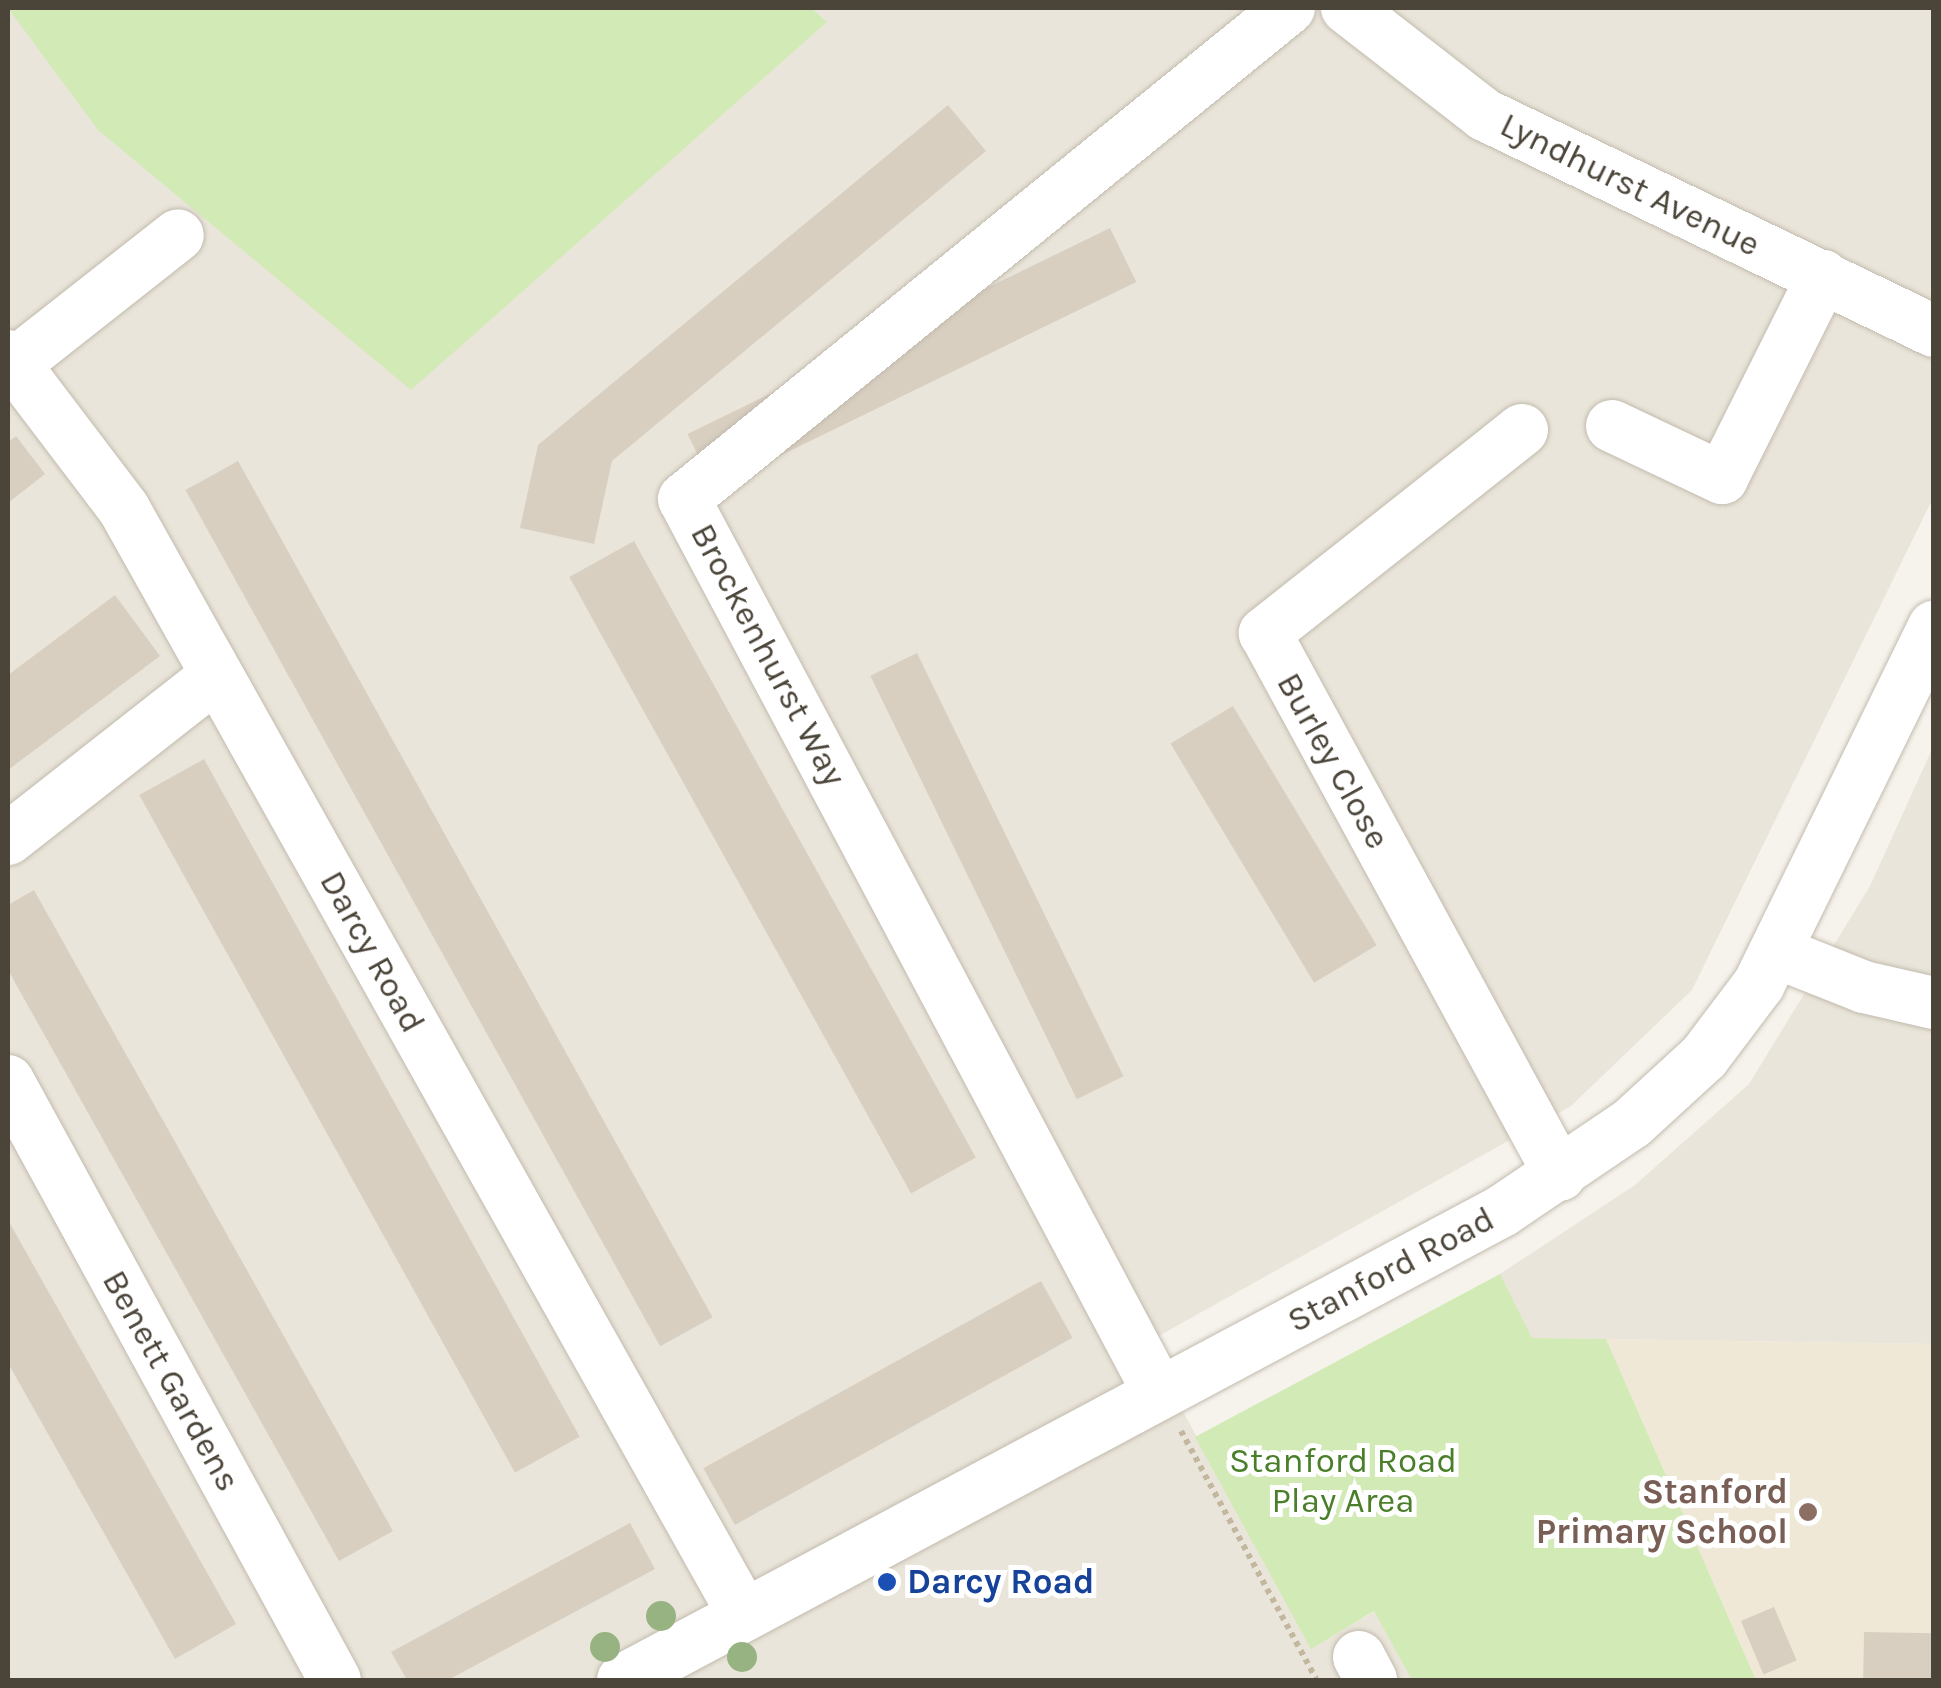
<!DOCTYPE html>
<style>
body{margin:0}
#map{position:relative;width:1941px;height:1688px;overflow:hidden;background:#f6f3ec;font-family:Karla,sans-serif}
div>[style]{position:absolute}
.residential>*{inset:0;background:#eae5da}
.education>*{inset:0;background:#efe8d6}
.green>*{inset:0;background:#d2eab5}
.building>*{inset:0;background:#d8cfc1;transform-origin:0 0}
.path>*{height:6px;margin-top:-3px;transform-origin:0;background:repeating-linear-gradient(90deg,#c4b79f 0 5px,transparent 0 10px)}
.roads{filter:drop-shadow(0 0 2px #c2bbae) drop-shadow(0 0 2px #c2bbae)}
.minor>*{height:52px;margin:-26px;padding:0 26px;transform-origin:26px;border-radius:26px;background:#fff}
.trees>*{width:30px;height:30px;margin:-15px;border-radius:50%;background:#97b381}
.dots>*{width:28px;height:28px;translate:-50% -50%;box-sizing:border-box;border:5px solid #fff;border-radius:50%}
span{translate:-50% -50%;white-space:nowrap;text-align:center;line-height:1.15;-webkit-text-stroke:10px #fff;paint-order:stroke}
.street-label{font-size:35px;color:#4b4439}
.park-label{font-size:35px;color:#4a7f2a}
.education-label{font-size:35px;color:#785e54;font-weight:700}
.right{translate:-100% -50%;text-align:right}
.transit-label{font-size:35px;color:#164399;font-weight:700}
.left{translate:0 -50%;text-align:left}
.frame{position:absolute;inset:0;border:10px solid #4b4439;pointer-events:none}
</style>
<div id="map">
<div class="residential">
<div style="clip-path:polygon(8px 8px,1933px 8px,1933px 498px,1692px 990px,1571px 1106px,1146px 1343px,1311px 1648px,1375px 1611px,1412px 1680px,8px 1680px)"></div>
<div style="clip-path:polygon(1933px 747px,1933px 1344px,1532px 1338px,1500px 1274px,1635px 1185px,1749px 1084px,1870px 886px)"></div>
</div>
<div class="education">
<div style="clip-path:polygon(1606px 1339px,1933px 1344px,1933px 1680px,1756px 1680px)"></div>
</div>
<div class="green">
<div style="clip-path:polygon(8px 8px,811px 8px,827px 22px,411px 390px,98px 130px)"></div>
<div style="clip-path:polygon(1500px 1274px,1532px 1338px,1606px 1339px,1756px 1680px,1412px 1680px,1374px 1611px,1311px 1649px,1195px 1437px)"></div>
</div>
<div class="building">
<div style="clip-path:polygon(948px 105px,986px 151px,612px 461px,594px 544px,520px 528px,538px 445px)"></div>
<div style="left:1110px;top:228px;width:60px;height:470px;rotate:64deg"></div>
<div style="clip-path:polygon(16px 436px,45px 474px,8px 503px,8px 442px)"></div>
<div style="left:238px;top:461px;width:979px;height:60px;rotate:61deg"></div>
<div style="left:634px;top:541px;width:705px;height:74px;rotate:61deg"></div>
<div style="clip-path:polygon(115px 595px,160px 656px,8px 770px,8px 675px)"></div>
<div style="left:917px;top:653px;width:471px;height:52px;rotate:64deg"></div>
<div style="left:1233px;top:706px;width:279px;height:73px;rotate:59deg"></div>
<div style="left:204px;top:759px;width:775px;height:74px;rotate:61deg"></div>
<div style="clip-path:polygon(34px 890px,393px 1531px,339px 1561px,8px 970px,8px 905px)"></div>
<div style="clip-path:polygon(8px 1220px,236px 1624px,175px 1659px,8px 1363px)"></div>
<div style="left:1041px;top:1281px;width:65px;height:386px;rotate:61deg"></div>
<div style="clip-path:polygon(630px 1523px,655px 1569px,448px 1680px,407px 1680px,391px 1652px)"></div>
<div style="left:1774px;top:1607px;width:58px;height:36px;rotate:67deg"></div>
<div style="left:1864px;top:1632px;width:70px;height:48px;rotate:1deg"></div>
</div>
<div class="path">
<div style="left:1181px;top:1431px;width:282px;rotate:61.4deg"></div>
</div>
<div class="roads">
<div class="minor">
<div style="left:1347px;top:8px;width:175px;rotate:37.8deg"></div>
<div style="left:1485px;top:115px;width:498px;rotate:25.7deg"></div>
<div style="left:8px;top:356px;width:192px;rotate:52.8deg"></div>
<div style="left:124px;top:509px;width:1268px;rotate:60.73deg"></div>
<div style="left:8px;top:369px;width:216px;rotate:-38.2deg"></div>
<div style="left:1612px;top:426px;width:122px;rotate:25.3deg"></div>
<div style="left:1722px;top:478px;width:226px;rotate:-63.4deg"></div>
<div style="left:1522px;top:430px;width:328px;rotate:141.7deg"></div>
<div style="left:1265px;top:633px;width:617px;rotate:61.44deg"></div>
<div style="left:8px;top:839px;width:264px;rotate:-38.1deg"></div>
<div style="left:1776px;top:952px;width:95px;rotate:21.7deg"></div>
<div style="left:1864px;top:987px;width:72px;rotate:12.9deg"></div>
<div style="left:8px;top:1081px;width:682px;rotate:61.37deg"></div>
<div style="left:1159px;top:1393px;width:1012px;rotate:-117.98deg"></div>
<div style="left:684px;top:499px;width:779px;rotate:-39.06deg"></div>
<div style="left:1359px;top:1657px;width:26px;rotate:62deg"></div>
<div style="left:623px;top:1680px;width:996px;rotate:-28.08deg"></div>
<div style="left:1502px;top:1211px;width:157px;rotate:-34.1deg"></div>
<div style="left:1632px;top:1123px;width:98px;rotate:-42.5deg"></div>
<div style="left:1704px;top:1057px;width:91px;rotate:-53deg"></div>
<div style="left:1759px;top:984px;width:398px;rotate:-63.9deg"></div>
</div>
</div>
<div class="trees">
<div style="left:661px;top:1616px"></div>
<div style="left:605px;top:1647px"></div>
<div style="left:742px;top:1657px"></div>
</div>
<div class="dots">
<div style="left:1808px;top:1512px;background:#8d6e63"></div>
<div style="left:887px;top:1582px;background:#1a4fb4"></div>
</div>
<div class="street-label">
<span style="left:1630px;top:185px;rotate:26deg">Lyndhurst Avenue</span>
<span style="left:768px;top:655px;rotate:62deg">Brockenhurst Way</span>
<span style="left:1333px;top:761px;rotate:61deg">Burley Close</span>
<span style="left:372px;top:952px;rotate:61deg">Darcy Road</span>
<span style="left:1391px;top:1270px;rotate:-28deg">Stanford Road</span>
<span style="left:171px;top:1381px;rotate:61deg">Benett Gardens</span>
</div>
<div class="park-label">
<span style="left:1343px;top:1481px">Stanford Road<br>Play Area</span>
</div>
<div class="education-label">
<span class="right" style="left:1788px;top:1512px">Stanford<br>Primary School</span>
</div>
<div class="transit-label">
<span class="left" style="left:907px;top:1582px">Darcy Road</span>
</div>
<div class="frame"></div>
</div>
